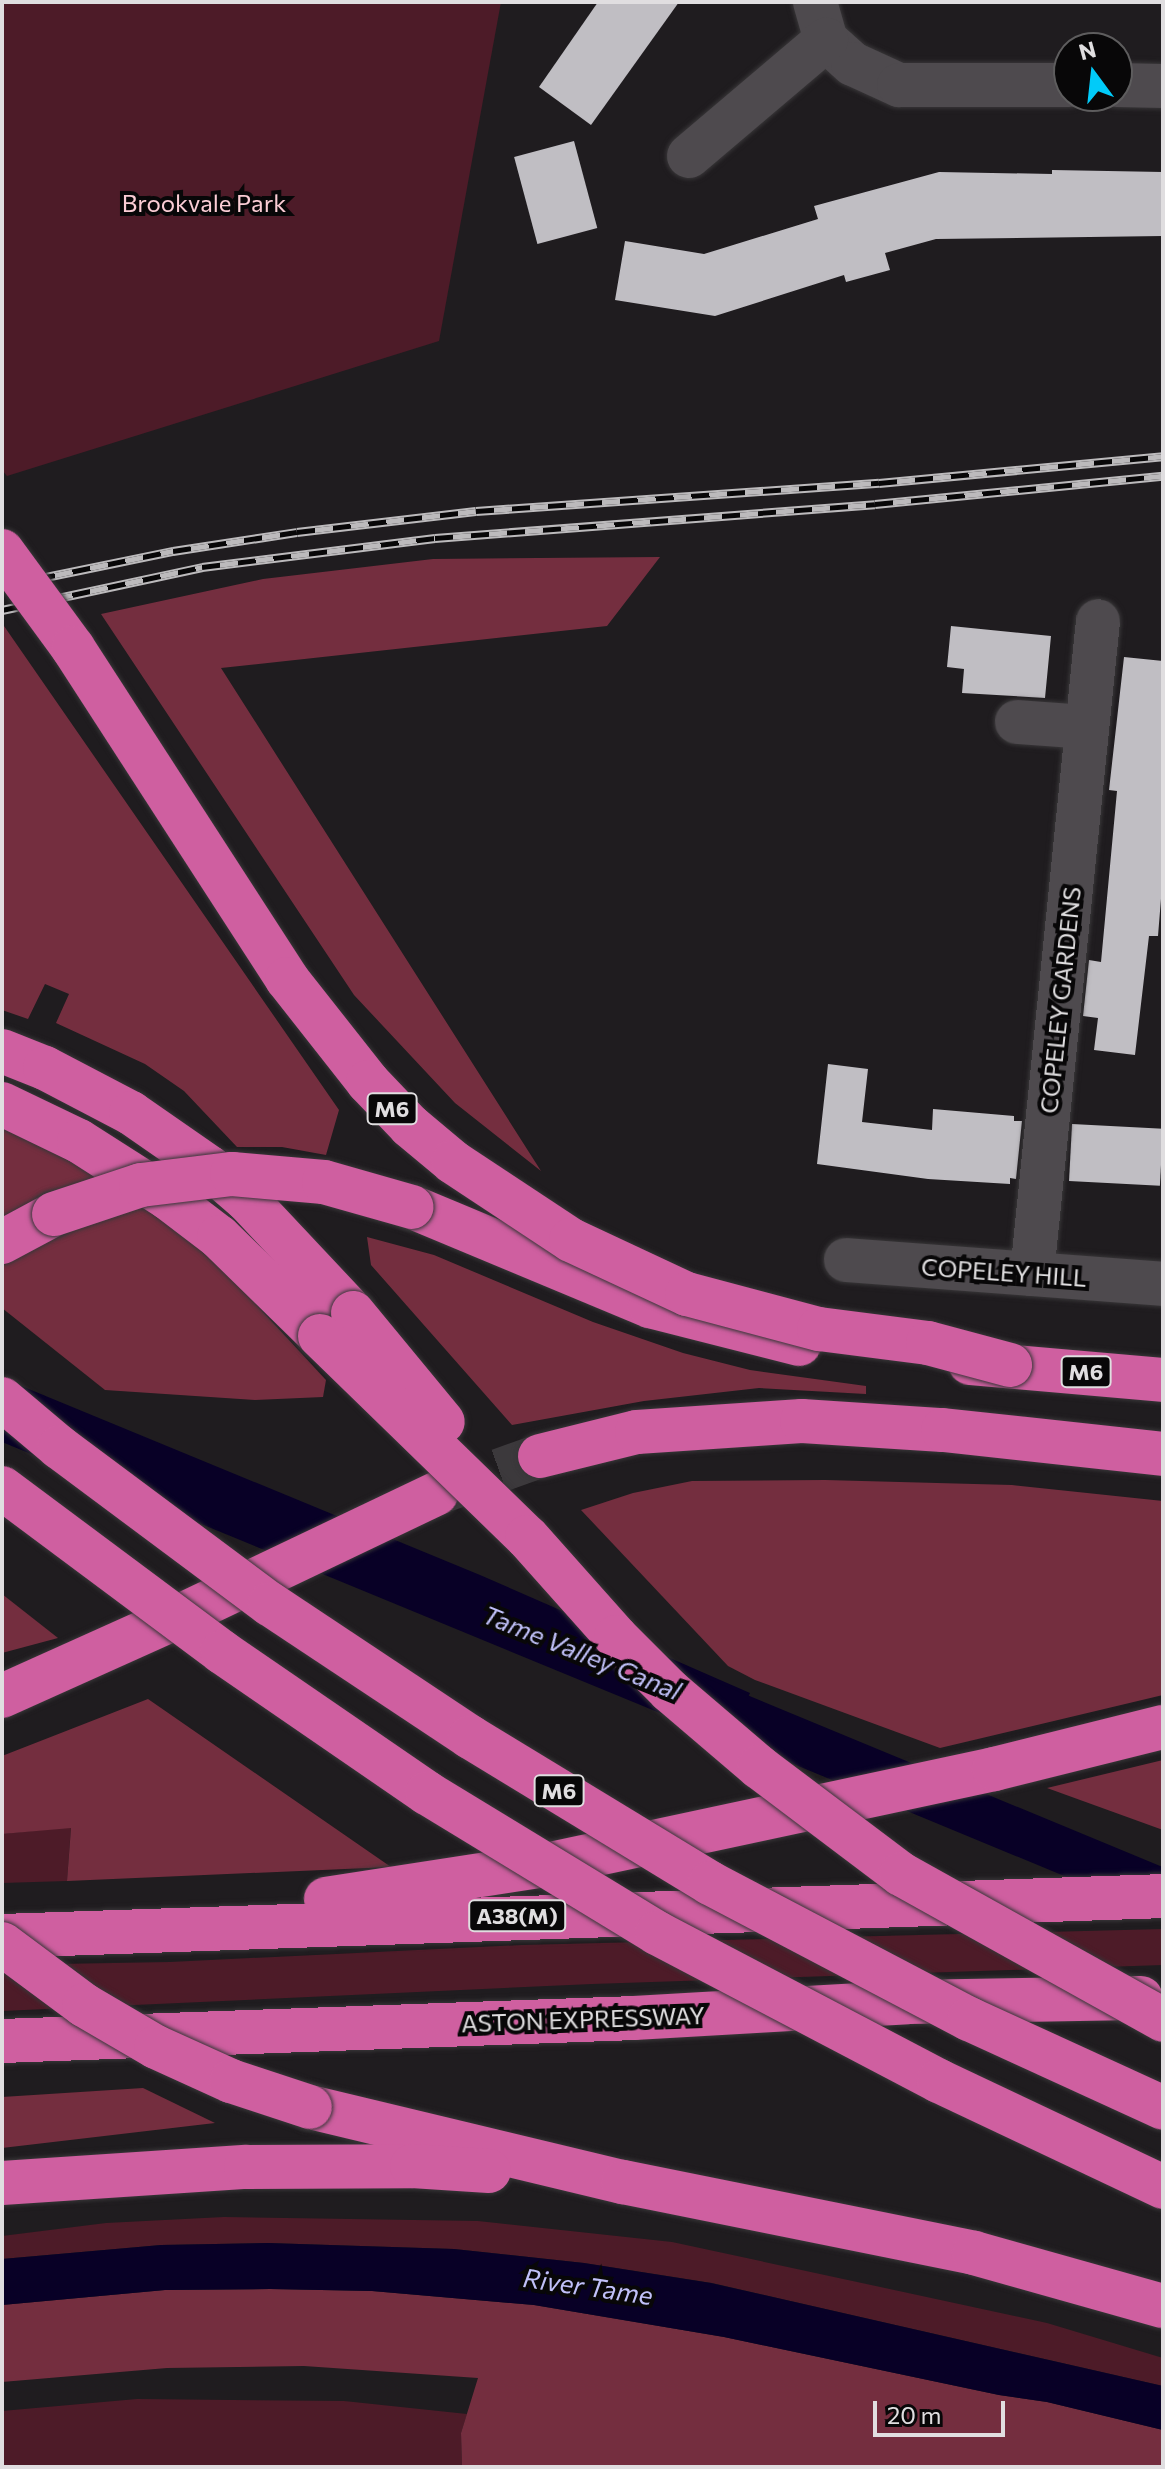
<!DOCTYPE html>
<style>
body{margin:0}
#map{position:relative;width:1165px;height:2469px;overflow:hidden;background:#1f1c1f;font-family:Commissioner,sans-serif}
div>[style]{position:absolute}
.green>*{inset:0;background:#4d1b28}
.forest>*{inset:0;background:#742e3f}
.water>*{inset:0;background:#080026}
.canal>*{height:46px;margin:-23px;padding:0 23px;transform-origin:23px;border-radius:23px;background:#080026}
.building>*{inset:0;background:#c0bec3;transform-origin:0 0}
.highway-tunnel>*{height:44px;margin-top:-22px;transform-origin:0;background:repeating-linear-gradient(90deg,#3c393c 0 44px,transparent 0 66px)}
.roads{filter:drop-shadow(0 0 2px #383638) drop-shadow(0 0 2px #383638)}
.minor>*{height:44px;margin:-22px;padding:0 22px;transform-origin:22px;border-radius:22px;background:#4e4a4e}
.highway>*{height:44px;margin:-22px;padding:0 22px;transform-origin:22px;border-radius:22px;background:#cf5fa0}
.rail>*{height:9px;margin-top:-4.5px;transform-origin:0;background:repeating-linear-gradient(90deg,#080708 0 18px,#bcbabc 0 36px);box-sizing:border-box;border-block:2px solid #bcbabc}
.bridges{filter:drop-shadow(0 0 2px #383638) drop-shadow(0 0 2px #383638)}
.highway-bridge>*{height:44px;margin:-22px;padding:0 22px;transform-origin:22px;border-radius:22px;background:#cf5fa0}
span{translate:-50% -50%;white-space:nowrap;text-align:center;line-height:1.15;-webkit-text-stroke:8px #080708;paint-order:stroke}
.shield-label span{padding:2px 6px;background:#080708;border:2px solid;border-radius:6px;-webkit-text-stroke-width:0}
.shield-label{font-size:22px;color:#e0dee0;font-weight:700}
.park-label{font-size:24px;color:#fbcdd5}
.street-label{font-size:24px;color:#e0dee0}
.water-label{font-size:26px;color:#c0c0f8;font-style:italic}
.frame{position:absolute;inset:0;border:4px solid #e0dee0;pointer-events:none}
.north{position:absolute;left:1053px;top:32px;width:80px;height:80px;box-sizing:border-box;background:#080708;border:2px solid #5e5d5e;border-radius:50%;rotate:345deg;font-size:22px;font-weight:700;line-height:32px;text-align:center;color:#e0dee0}
.north::after{content:'';display:block;margin:auto;width:28px;height:36px;background:#01cbf9;clip-path:polygon(50% 0,100% 100%,50% 72%,0 100%)}
.scale{position:absolute;left:873px;top:2401px;width:132px;height:36px;box-sizing:border-box;border:4px solid #e0dee0;border-top:0;padding-left:10px;font-size:24px;line-height:28px;white-space:nowrap;color:#e0dee0;-webkit-text-stroke:6px #080708;paint-order:stroke}
</style>
<div id="map">
<div class="green">
<div style="clip-path:polygon(2px 2px,501px 2px,439px 341px,7px 476px,2px 470px)"></div>
<div style="clip-path:polygon(71px 1827px,67px 1881px,2px 1883px,2px 1834px)"></div>
<div style="clip-path:polygon(1163px 1929px,1163px 1965px,592px 1984px,2px 2011px,2px 1965px,170px 1962px,522px 1945px)"></div>
<div style="clip-path:polygon(224px 2217px,478px 2221px,672px 2242px,1047px 2323px,1163px 2358px,1163px 2386px,712px 2283px,584px 2263px,454px 2249px,268px 2243px,161px 2245px,2px 2259px,2px 2236px,106px 2223px)"></div>
<div style="clip-path:polygon(137px 2399px,344px 2401px,467px 2414px,461px 2433px,462px 2467px,2px 2467px,2px 2411px)"></div>
</div>
<div class="forest">
<div style="clip-path:polygon(660px 557px,607px 626px,221px 668px,541px 1171px,455px 1103px,354px 995px,101px 614px,263px 579px,433px 559px)"></div>
<div style="clip-path:polygon(4px 626px,339px 1110px,326px 1155px,282px 1147px,237px 1147px,184px 1091px,145px 1064px,56px 1023px,69px 994px,45px 984px,28px 1019px,2px 1010px)"></div>
<div style="clip-path:polygon(2px 1124px,101px 1175px,202px 1246px,326px 1380px,323px 1397px,255px 1400px,105px 1390px,2px 1308px)"></div>
<div style="clip-path:polygon(367px 1237px,434px 1255px,593px 1322px,683px 1353px,750px 1370px,866px 1386px,866px 1394px,759px 1388px,644px 1401px,512px 1425px,371px 1265px)"></div>
<div style="clip-path:polygon(825px 1480px,1012px 1485px,1163px 1501px,1163px 1695px,940px 1748px,755px 1680px,728px 1666px,581px 1510px,633px 1493px,692px 1481px)"></div>
<div style="clip-path:polygon(2px 1594px,58px 1638px,2px 1653px)"></div>
<div style="clip-path:polygon(148px 1699px,391px 1867px,67px 1881px,71px 1828px,2px 1834px,2px 1756px)"></div>
<div style="clip-path:polygon(1163px 1760px,1163px 1830px,1047px 1788px)"></div>
<div style="clip-path:polygon(143px 2088px,215px 2123px,2px 2148px,2px 2097px)"></div>
<div style="clip-path:polygon(270px 2289px,372px 2291px,534px 2305px,724px 2337px,999px 2395px,1047px 2402px,1163px 2430px,1163px 2467px,462px 2467px,461px 2433px,478px 2378px,304px 2366px,167px 2368px,2px 2382px,2px 2305px,165px 2290px)"></div>
</div>
<div class="water">
<div style="clip-path:polygon(2px 1378px,480px 1575px,750px 1693px,728px 1741px,2px 1442px)"></div>
<div style="clip-path:polygon(268px 2243px,454px 2249px,584px 2263px,711px 2283px,1163px 2386px,1163px 2430px,1047px 2402px,999px 2395px,724px 2337px,534px 2305px,372px 2291px,270px 2289px,165px 2290px,2px 2305px,2px 2259px,161px 2245px)"></div>
</div>
<div class="canal">
<div style="left:682px;top:1693px;width:521px;rotate:22.48deg"></div>
</div>
<div class="building">
<div style="clip-path:polygon(598px 2px,679px 2px,591px 125px,539px 87px)"></div>
<div style="left:574px;top:141px;width:90px;height:62px;rotate:75deg"></div>
<div style="clip-path:polygon(1052px 170px,1163px 172px,1163px 236px,936px 239px,885px 253px,890px 270px,846px 282px,844px 275px,715px 316px,615px 300px,625px 241px,704px 254px,818px 219px,814px 206px,939px 172px,1052px 174px)"></div>
<div style="clip-path:polygon(951px 626px,1051px 636px,1045px 698px,962px 693px,964px 669px,947px 667px)"></div>
<div style="clip-path:polygon(1124px 657px,1163px 661px,1163px 874px,1158px 936px,1149px 936px,1135px 1055px,1094px 1050px,1098px 1018px,1083px 1016px,1089px 960px,1101px 962px,1117px 791px,1109px 790px)"></div>
<div style="clip-path:polygon(828px 1064px,868px 1069px,862px 1122px,932px 1130px,933px 1109px,1014px 1116px,1014px 1121px,1022px 1121px,1016px 1179px,1010px 1178px,1010px 1184px,928px 1179px,817px 1164px)"></div>
<div style="left:1072px;top:1124px;width:91px;height:57px;rotate:3deg"></div>
</div>
<div class="highway-tunnel">
<div style="left:437px;top:1493px;width:109px;rotate:-19.8deg"></div>
</div>
<div class="roads">
<div class="minor">
<div style="left:815px;top:2px;width:40px;rotate:74deg"></div>
<div style="left:826px;top:40px;width:36px;rotate:42deg"></div>
<div style="left:853px;top:64px;width:51px;rotate:24.5deg"></div>
<div style="left:899px;top:85px;width:170px"></div>
<div style="left:1117px;top:85px;width:46px;rotate:1.2deg"></div>
<div style="left:689px;top:156px;width:180px;rotate:-40.3deg"></div>
<div style="left:1017px;top:722px;width:70px;rotate:4.1deg"></div>
<div style="left:846px;top:1260px;width:318px;rotate:4.3deg"></div>
<div style="left:1032px;top:1274px;width:656px;rotate:-84.23deg"></div>
</div>
<div class="highway">
<div style="left:2px;top:1051px;width:46px;rotate:21.6deg"></div>
<div style="left:45px;top:1068px;width:97px;rotate:27.6deg"></div>
<div style="left:131px;top:1113px;width:96px;rotate:34.8deg"></div>
<div style="left:210px;top:1168px;width:49px;rotate:40.9deg"></div>
<div style="left:247px;top:1200px;width:155px;rotate:46.8deg"></div>
<div style="left:2px;top:1104px;width:85px;rotate:25.7deg"></div>
<div style="left:79px;top:1141px;width:106px;rotate:32.6deg"></div>
<div style="left:168px;top:1198px;width:64px;rotate:37.4deg"></div>
<div style="left:219px;top:1237px;width:141px;rotate:44.4deg"></div>
<div style="left:412px;top:1207px;width:258px;rotate:22.6deg"></div>
<div style="left:650px;top:1306px;width:154px;rotate:14.3deg"></div>
<div style="left:2px;top:1242px;width:59px;rotate:-28.3deg"></div>
<div style="left:970px;top:1363px;width:194px;rotate:5deg"></div>
<div style="left:540px;top:1456px;width:100px;rotate:-13.9deg"></div>
<div style="left:637px;top:1432px;width:165px;rotate:-3.8deg"></div>
<div style="left:802px;top:1421px;width:141px;rotate:3.7deg"></div>
<div style="left:943px;top:1430px;width:221px;rotate:6.2deg"></div>
<div style="left:2px;top:1696px;width:195px;rotate:-24.2deg"></div>
<div style="left:180px;top:1616px;width:284px;rotate:-25.5deg"></div>
<div style="left:326px;top:1899px;width:228px;rotate:-8.8deg"></div>
<div style="left:551px;top:1864px;width:453px;rotate:-12.1deg"></div>
<div style="left:994px;top:1769px;width:174px;rotate:-14deg"></div>
<div style="left:2px;top:1936px;width:1162px;rotate:-1.97deg"></div>
<div style="left:2px;top:2041px;width:632px;rotate:-2.08deg"></div>
<div style="left:634px;top:2018px;width:274px;rotate:-3.3deg"></div>
<div style="left:908px;top:2002px;width:233px;rotate:-1deg"></div>
<div style="left:310px;top:2107px;width:322px;rotate:13.5deg"></div>
<div style="left:623px;top:2182px;width:358px;rotate:11.4deg"></div>
<div style="left:974px;top:2253px;width:196px;rotate:15.7deg"></div>
<div style="left:2px;top:2183px;width:245px;rotate:-3.8deg"></div>
<div style="left:246px;top:2167px;width:166px;rotate:-0.3deg"></div>
<div style="left:412px;top:2166px;width:77px;rotate:3.7deg"></div>
</div>
</div>
<div class="rail">
<div style="left:2px;top:586px;width:175px;rotate:-11.6deg"></div>
<div style="left:173px;top:551px;width:125px;rotate:-8.7deg"></div>
<div style="left:297px;top:532px;width:180px;rotate:-6.7deg"></div>
<div style="left:476px;top:511px;width:404px;rotate:-4deg"></div>
<div style="left:879px;top:483px;width:285px;rotate:-5.4deg"></div>
<div style="left:2px;top:610px;width:205px;rotate:-12.1deg"></div>
<div style="left:202px;top:567px;width:235px;rotate:-7.1deg"></div>
<div style="left:435px;top:538px;width:441px;rotate:-4.4deg"></div>
<div style="left:875px;top:504px;width:289px;rotate:-5.6deg"></div>
</div>
<div class="bridges">
<div class="highway-bridge">
<div style="left:2px;top:551px;width:120px;rotate:53.8deg"></div>
<div style="left:73px;top:648px;width:394px;rotate:57.1deg"></div>
<div style="left:287px;top:979px;width:131px;rotate:51.8deg"></div>
<div style="left:368px;top:1082px;width:61px;rotate:46.3deg"></div>
<div style="left:410px;top:1126px;width:56px;rotate:39.9deg"></div>
<div style="left:453px;top:1162px;width:141px;rotate:33.5deg"></div>
<div style="left:571px;top:1240px;width:128px;rotate:25deg"></div>
<div style="left:687px;top:1294px;width:137px;rotate:14.9deg"></div>
<div style="left:819px;top:1329px;width:110px;rotate:7.3deg"></div>
<div style="left:928px;top:1343px;width:85px;rotate:15deg"></div>
<div style="left:54px;top:1214px;width:92px;rotate:-18.4deg"></div>
<div style="left:141px;top:1185px;width:92px;rotate:-6.9deg"></div>
<div style="left:232px;top:1174px;width:92px;rotate:5deg"></div>
<div style="left:324px;top:1182px;width:91px;rotate:15.9deg"></div>
<div style="left:353px;top:1313px;width:141px;rotate:50.5deg"></div>
<div style="left:320px;top:1336px;width:289px;rotate:44.2deg"></div>
<div style="left:527px;top:1537px;width:134px;rotate:48.3deg"></div>
<div style="left:616px;top:1637px;width:76px;rotate:45deg"></div>
<div style="left:670px;top:1691px;width:117px;rotate:40.5deg"></div>
<div style="left:759px;top:1767px;width:178px;rotate:37deg"></div>
<div style="left:901px;top:1874px;width:300px;rotate:29.1deg"></div>
<div style="left:2px;top:1399px;width:75px;rotate:40.1deg"></div>
<div style="left:59px;top:1447px;width:263px;rotate:36.7deg"></div>
<div style="left:270px;top:1604px;width:240px;rotate:33.6deg"></div>
<div style="left:470px;top:1737px;width:281px;rotate:31.3deg"></div>
<div style="left:710px;top:1883px;width:293px;rotate:27.7deg"></div>
<div style="left:969px;top:2019px;width:213px;rotate:24.6deg"></div>
<div style="left:2px;top:1488px;width:274px;rotate:36.7deg"></div>
<div style="left:222px;top:1652px;width:249px;rotate:34.5deg"></div>
<div style="left:427px;top:1793px;width:269px;rotate:31.3deg"></div>
<div style="left:657px;top:1933px;width:318px;rotate:27.7deg"></div>
<div style="left:939px;top:2081px;width:248px;rotate:25.3deg"></div>
<div style="left:2px;top:1944px;width:102px;rotate:36.6deg"></div>
<div style="left:84px;top:2005px;width:83px;rotate:30.3deg"></div>
<div style="left:156px;top:2047px;width:82px;rotate:24.4deg"></div>
<div style="left:231px;top:2081px;width:83px;rotate:18.2deg"></div>
</div>
</div>
<div class="shield-label">
<span style="left:392px;top:1109px">M6</span>
<span style="left:1086px;top:1372px">M6</span>
<span style="left:559px;top:1791px">M6</span>
<span style="left:517px;top:1916px">A38(M)</span>
</div>
<div class="park-label">
<span style="left:204px;top:203px">Brookvale Park</span>
</div>
<div class="street-label">
<span style="left:1060px;top:1000px;rotate:-84deg">COPELEY GARDENS</span>
<span style="left:1004px;top:1272px;rotate:4deg">COPELEY HILL</span>
<span style="left:583px;top:2019px;rotate:-2deg">ASTON EXPRESSWAY</span>
</div>
<div class="water-label">
<span style="left:582px;top:1652px;rotate:22deg">Tame Valley Canal</span>
<span style="left:588px;top:2286px;rotate:8deg">River Tame</span>
</div>
<div class="frame"></div>
<div class="north">N</div>
<div class="scale">20 m</div>
</div>
